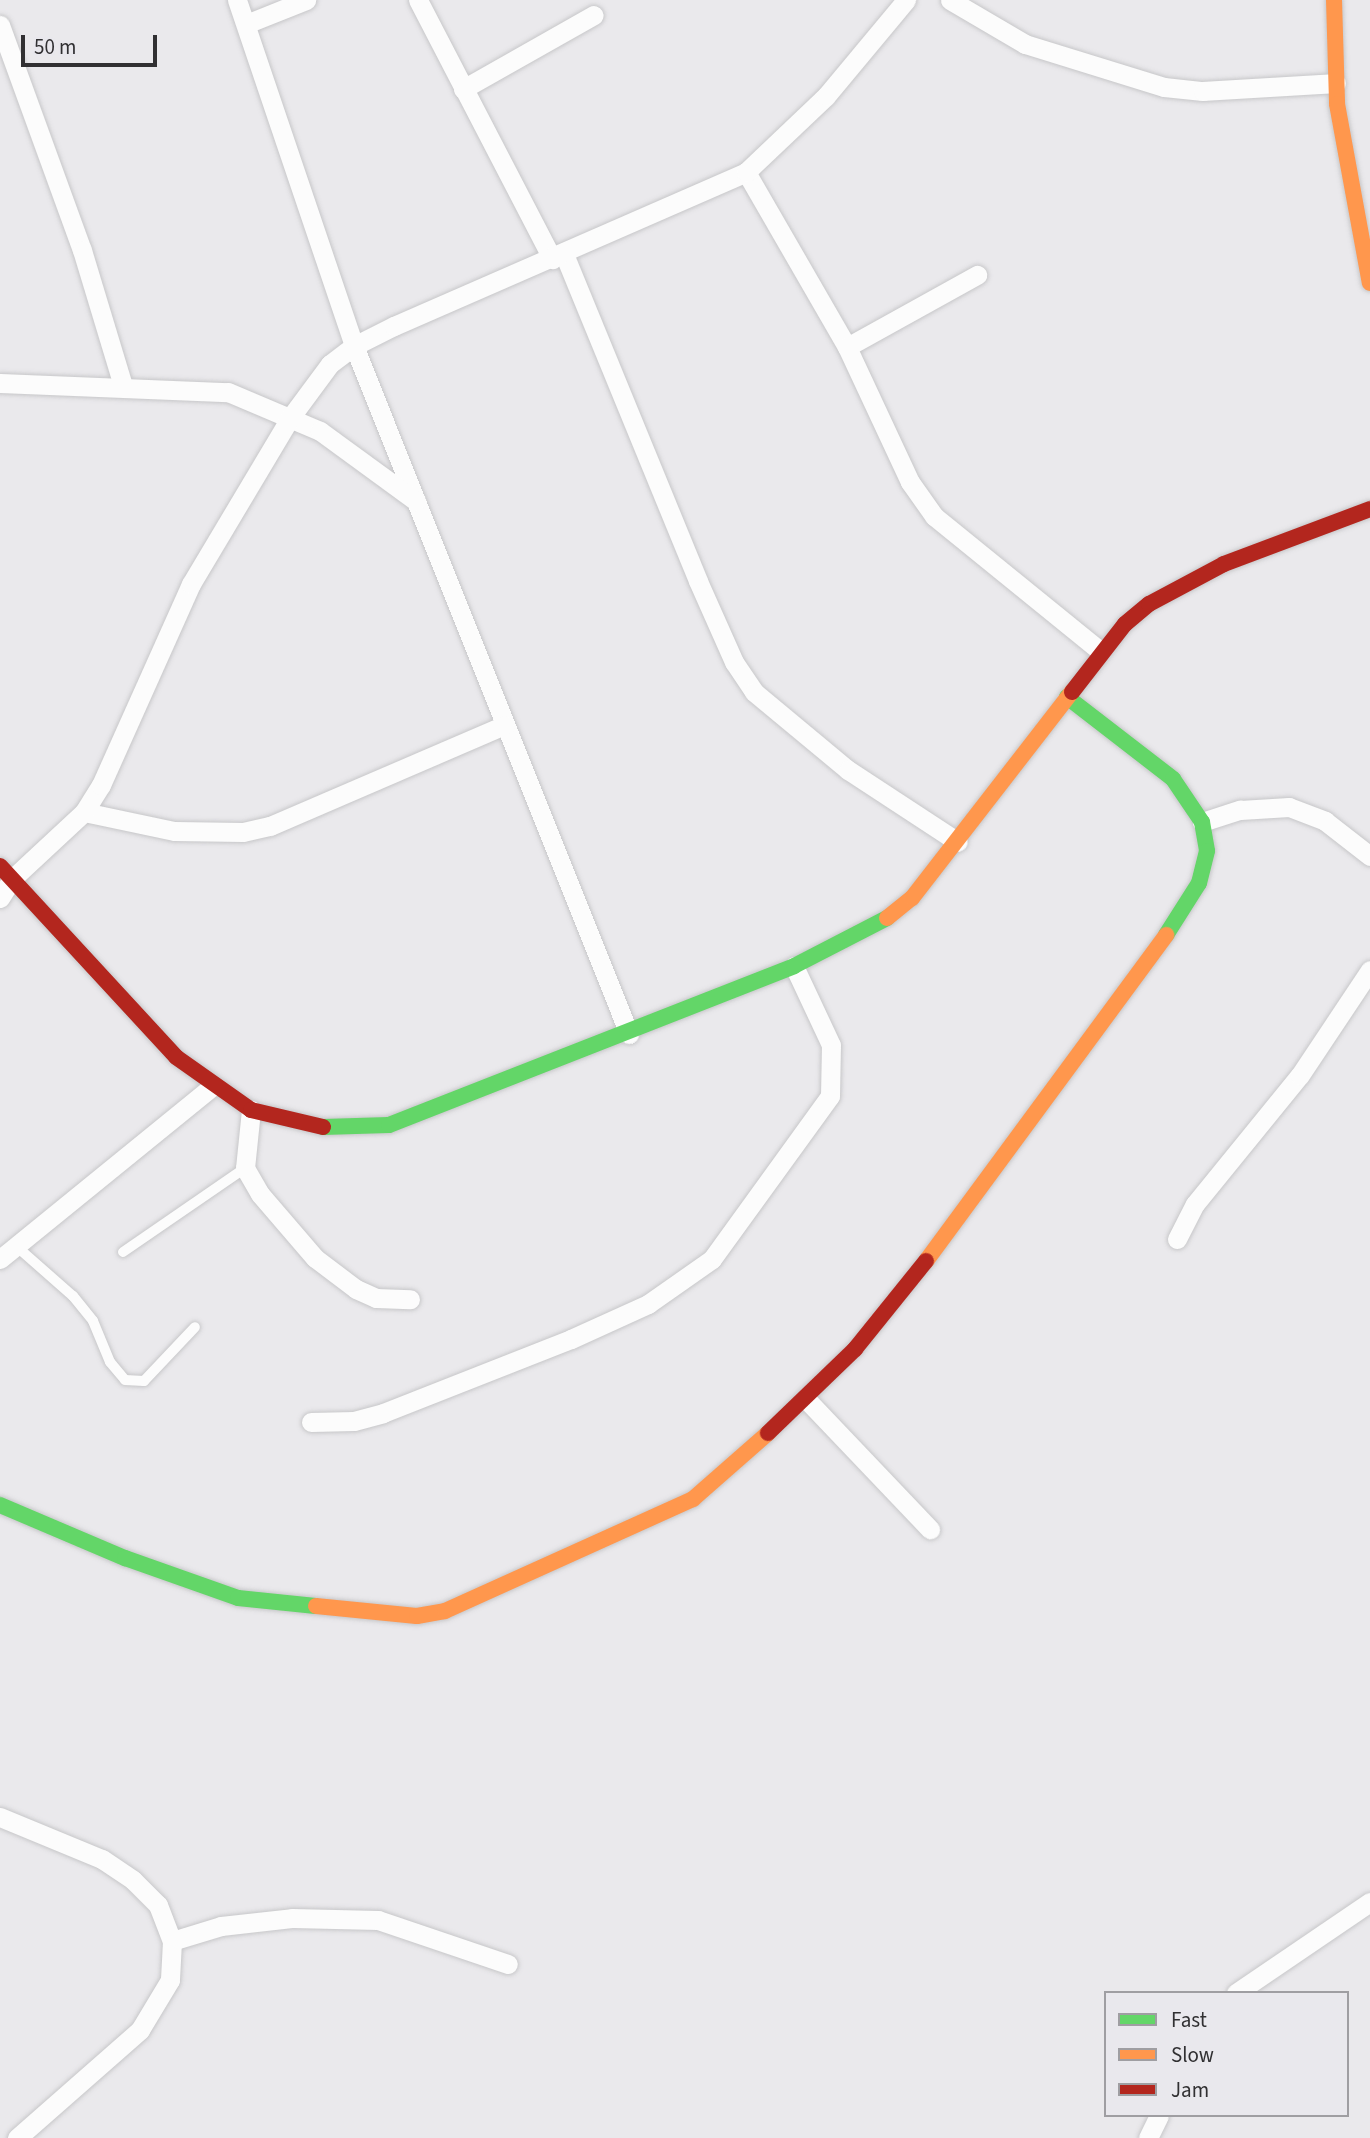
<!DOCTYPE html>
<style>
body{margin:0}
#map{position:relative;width:1370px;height:2138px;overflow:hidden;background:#eae9ec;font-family:"Source Sans 3",sans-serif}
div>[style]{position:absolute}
.roads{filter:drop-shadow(0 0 2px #c7c7c9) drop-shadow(0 0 2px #c7c7c9)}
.lane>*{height:10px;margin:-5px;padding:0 5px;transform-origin:5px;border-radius:5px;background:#fcfcfc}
.street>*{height:19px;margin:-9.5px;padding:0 9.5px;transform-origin:9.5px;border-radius:9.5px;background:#fcfcfc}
.fast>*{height:16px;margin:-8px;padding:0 8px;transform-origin:8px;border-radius:8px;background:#63d668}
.slow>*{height:16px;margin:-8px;padding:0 8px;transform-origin:8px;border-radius:8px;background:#ff974d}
.jam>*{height:16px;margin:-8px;padding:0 8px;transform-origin:8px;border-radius:8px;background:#b3261e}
span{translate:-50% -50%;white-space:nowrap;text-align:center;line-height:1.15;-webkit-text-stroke:6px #e9e8ed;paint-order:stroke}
.legend{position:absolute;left:1104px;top:1991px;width:245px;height:126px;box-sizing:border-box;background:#e9e8ed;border:2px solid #9f9ea2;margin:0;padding:9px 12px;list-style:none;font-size:21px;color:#313032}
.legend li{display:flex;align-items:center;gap:14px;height:35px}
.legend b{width:35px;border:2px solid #9f9ea2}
.scale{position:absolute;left:21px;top:35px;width:136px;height:32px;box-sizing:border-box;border:4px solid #313032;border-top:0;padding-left:9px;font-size:21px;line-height:24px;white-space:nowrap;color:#313032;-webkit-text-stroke:5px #e9e8ed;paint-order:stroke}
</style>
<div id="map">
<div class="roads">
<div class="lane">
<div style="left:16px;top:1246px;width:76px;rotate:41.3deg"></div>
<div style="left:73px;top:1296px;width:32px;rotate:51deg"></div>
<div style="left:93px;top:1321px;width:44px;rotate:67.5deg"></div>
<div style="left:110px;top:1362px;width:23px;rotate:50deg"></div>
<div style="left:125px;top:1380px;width:19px;rotate:3deg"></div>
<div style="left:144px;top:1381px;width:74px;rotate:-46.6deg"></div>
<div style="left:123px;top:1252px;width:148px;rotate:-34.5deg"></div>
</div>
<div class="street">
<div style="left:237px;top:0;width:365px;rotate:71.3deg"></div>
<div style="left:354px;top:346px;width:741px;rotate:68.21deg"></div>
<div style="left:418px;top:0;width:292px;rotate:62.6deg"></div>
<div style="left:950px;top:0;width:87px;rotate:30.4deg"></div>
<div style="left:1025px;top:44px;width:145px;rotate:17.2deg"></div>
<div style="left:1164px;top:87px;width:39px;rotate:6deg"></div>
<div style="left:1203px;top:91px;width:133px;rotate:-3.4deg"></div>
<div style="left:246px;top:24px;width:65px;rotate:-21.8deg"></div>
<div style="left:0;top:25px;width:239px;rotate:70deg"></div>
<div style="left:82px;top:250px;width:142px;rotate:73.2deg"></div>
<div style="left:463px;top:89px;width:150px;rotate:-29.5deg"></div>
<div style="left:746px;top:172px;width:202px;rotate:60deg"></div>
<div style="left:847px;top:347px;width:149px;rotate:65deg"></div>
<div style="left:910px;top:482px;width:42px;rotate:54.8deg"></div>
<div style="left:934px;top:516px;width:214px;rotate:39.1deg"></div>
<div style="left:564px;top:254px;width:353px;rotate:67.7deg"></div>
<div style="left:698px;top:581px;width:89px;rotate:66deg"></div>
<div style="left:734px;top:662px;width:36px;rotate:56deg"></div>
<div style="left:754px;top:692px;width:122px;rotate:39.7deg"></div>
<div style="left:848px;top:770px;width:131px;rotate:33.2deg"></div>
<div style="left:847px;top:347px;width:149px;rotate:-29deg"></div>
<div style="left:0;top:383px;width:228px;rotate:2.3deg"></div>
<div style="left:228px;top:392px;width:100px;rotate:23deg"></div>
<div style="left:320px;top:431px;width:119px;rotate:36.1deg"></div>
<div style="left:84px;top:812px;width:92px;rotate:11.9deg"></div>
<div style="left:174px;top:831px;width:69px;rotate:0.8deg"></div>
<div style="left:243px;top:832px;width:28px;rotate:-13deg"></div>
<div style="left:270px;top:826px;width:255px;rotate:-23.3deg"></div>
<div style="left:1202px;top:822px;width:40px;rotate:-18deg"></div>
<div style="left:1240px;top:810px;width:49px;rotate:-3.5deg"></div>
<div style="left:1289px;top:807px;width:39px;rotate:21deg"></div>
<div style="left:1325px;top:821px;width:57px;rotate:37.9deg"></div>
<div style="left:0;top:898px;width:22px;rotate:-58deg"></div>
<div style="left:12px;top:879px;width:98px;rotate:-42.9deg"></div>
<div style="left:84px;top:812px;width:32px;rotate:-58deg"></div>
<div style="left:101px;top:785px;width:220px;rotate:-65.9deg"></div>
<div style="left:191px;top:584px;width:193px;rotate:-59.2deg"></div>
<div style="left:290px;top:418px;width:67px;rotate:-53.5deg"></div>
<div style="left:330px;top:364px;width:30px;rotate:-37deg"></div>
<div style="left:354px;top:346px;width:45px;rotate:-26.6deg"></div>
<div style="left:394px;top:326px;width:384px;rotate:-23.6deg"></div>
<div style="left:746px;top:172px;width:110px;rotate:-43.5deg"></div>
<div style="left:826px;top:96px;width:125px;rotate:-50.2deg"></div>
<div style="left:251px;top:1110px;width:58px;rotate:95.9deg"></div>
<div style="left:245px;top:1168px;width:30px;rotate:60deg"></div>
<div style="left:260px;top:1194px;width:84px;rotate:49.3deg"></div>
<div style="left:315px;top:1258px;width:51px;rotate:37.1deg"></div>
<div style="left:356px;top:1289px;width:22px;rotate:24deg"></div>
<div style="left:376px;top:1298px;width:34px;rotate:2deg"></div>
<div style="left:1177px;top:1239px;width:39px;rotate:-63deg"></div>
<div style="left:1195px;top:1204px;width:166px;rotate:-50.9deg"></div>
<div style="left:1300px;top:1075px;width:126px;rotate:-56.3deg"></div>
<div style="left:0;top:1259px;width:274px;rotate:-39.1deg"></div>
<div style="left:806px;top:1399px;width:180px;rotate:46.4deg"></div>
<div style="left:311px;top:1422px;width:43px;rotate:-1.3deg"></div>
<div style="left:354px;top:1421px;width:30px;rotate:-15deg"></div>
<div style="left:383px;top:1413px;width:202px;rotate:-21.5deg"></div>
<div style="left:571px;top:1339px;width:85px;rotate:-24.4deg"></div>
<div style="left:648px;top:1304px;width:78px;rotate:-35.1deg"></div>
<div style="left:712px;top:1259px;width:201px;rotate:-54.1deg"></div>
<div style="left:830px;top:1096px;width:51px;rotate:-88.9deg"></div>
<div style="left:831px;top:1045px;width:87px;rotate:-115.1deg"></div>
<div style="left:0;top:1817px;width:110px;rotate:22.4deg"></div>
<div style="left:102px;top:1859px;width:37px;rotate:34deg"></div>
<div style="left:133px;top:1880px;width:35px;rotate:45deg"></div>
<div style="left:158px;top:1905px;width:39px;rotate:69deg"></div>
<div style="left:172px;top:1941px;width:39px;rotate:93deg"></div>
<div style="left:170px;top:1980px;width:58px;rotate:121deg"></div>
<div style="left:140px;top:2030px;width:164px;rotate:138.7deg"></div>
<div style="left:172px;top:1941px;width:51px;rotate:-17deg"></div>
<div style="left:221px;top:1926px;width:71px;rotate:-6.4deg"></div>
<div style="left:292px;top:1918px;width:86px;rotate:1.3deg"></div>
<div style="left:378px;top:1920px;width:137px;rotate:18.7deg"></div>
<div style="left:1236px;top:1993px;width:162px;rotate:-34.2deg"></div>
<div style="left:1148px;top:2138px;width:25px;rotate:-64deg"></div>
</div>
<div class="fast">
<div style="left:1067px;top:697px;width:134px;rotate:37.7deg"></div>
<div style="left:1173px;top:779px;width:52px;rotate:56deg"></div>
<div style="left:1202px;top:822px;width:29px;rotate:80deg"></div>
<div style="left:1207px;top:851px;width:33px;rotate:104deg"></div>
<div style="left:1199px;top:883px;width:62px;rotate:122.4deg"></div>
<div style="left:323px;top:1127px;width:66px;rotate:-1.7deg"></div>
<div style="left:389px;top:1125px;width:435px;rotate:-21.4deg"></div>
<div style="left:794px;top:966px;width:105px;rotate:-27.3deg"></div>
<div style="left:0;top:1505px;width:136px;rotate:23deg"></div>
<div style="left:125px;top:1558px;width:120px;rotate:19.5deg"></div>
<div style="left:238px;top:1598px;width:78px;rotate:5.9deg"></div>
</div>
<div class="slow">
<div style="left:1334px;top:0;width:104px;rotate:88.3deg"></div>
<div style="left:1337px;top:104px;width:182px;rotate:79.6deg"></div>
<div style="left:887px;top:918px;width:32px;rotate:-39deg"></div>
<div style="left:912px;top:898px;width:261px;rotate:-52.2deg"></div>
<div style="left:926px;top:1261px;width:405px;rotate:-53.6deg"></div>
<div style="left:316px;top:1606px;width:101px;rotate:5.7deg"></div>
<div style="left:417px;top:1616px;width:28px;rotate:-10deg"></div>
<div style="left:445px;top:1611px;width:272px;rotate:-24.3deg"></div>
<div style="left:693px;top:1499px;width:100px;rotate:-41.3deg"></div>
</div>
<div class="jam">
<div style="left:1072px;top:692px;width:86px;rotate:-52.1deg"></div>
<div style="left:1125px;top:624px;width:31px;rotate:-40deg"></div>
<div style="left:1149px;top:604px;width:85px;rotate:-28.1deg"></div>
<div style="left:1224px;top:564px;width:156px;rotate:-20.6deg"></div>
<div style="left:0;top:866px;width:260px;rotate:47.3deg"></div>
<div style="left:176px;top:1057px;width:92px;rotate:35.2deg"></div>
<div style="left:251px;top:1110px;width:74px;rotate:13.3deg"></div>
<div style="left:768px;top:1433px;width:121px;rotate:-44deg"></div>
<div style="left:855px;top:1349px;width:113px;rotate:-51.1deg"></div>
</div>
</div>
<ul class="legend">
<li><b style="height:9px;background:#63d668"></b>Fast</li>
<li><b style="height:9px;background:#ff974d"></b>Slow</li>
<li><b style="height:9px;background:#b3261e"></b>Jam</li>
</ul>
<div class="scale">50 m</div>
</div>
